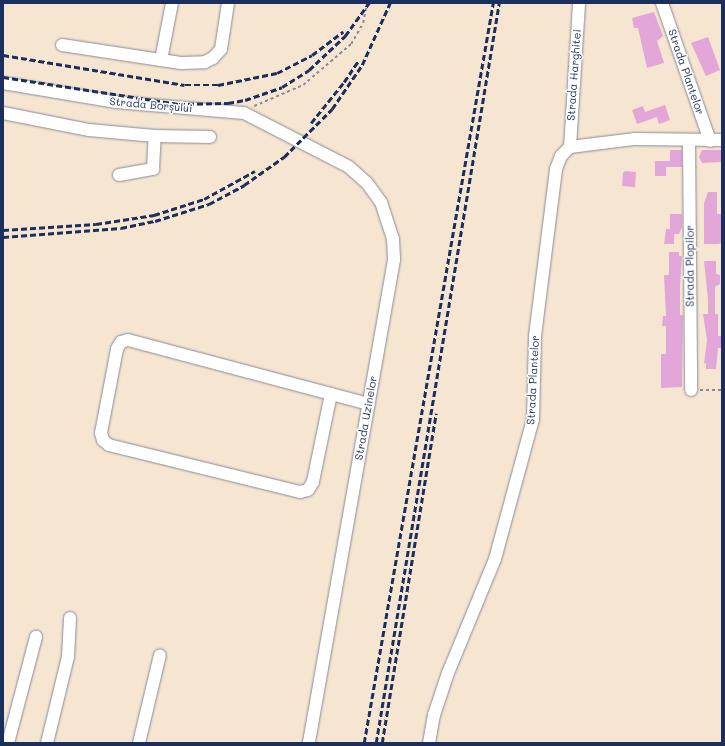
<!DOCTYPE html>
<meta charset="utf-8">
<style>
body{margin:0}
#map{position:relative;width:725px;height:746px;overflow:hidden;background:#f6e6d1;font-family:Mali,sans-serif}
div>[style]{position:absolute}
.building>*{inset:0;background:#e2a6d9}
.path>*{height:1.5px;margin-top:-0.75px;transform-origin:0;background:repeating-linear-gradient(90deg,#888a98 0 3px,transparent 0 6px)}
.roads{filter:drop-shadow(0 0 1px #888a98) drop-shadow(0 0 1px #888a98)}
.minor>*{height:12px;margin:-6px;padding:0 6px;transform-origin:6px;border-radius:6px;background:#fff}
.rail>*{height:2.5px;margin-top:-1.25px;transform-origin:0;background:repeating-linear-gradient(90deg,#1b2f5e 0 6px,transparent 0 9px)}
span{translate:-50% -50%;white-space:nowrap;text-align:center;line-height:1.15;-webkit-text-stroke:3px #fff;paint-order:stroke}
.street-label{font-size:11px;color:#1b2f5e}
.frame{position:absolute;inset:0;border:4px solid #1b2f5e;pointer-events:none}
</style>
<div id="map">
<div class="building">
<div style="clip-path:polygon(654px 12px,663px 36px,657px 41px,664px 63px,647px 68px,638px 28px,634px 28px,632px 18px)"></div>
<div style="clip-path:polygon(708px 37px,720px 70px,706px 76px,691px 43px)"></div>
<div style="clip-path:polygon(665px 105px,670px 120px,659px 124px,657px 117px,637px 124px,632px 110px,643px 106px,645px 112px)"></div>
<div style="clip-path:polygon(670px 150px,682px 150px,682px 167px,666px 167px,666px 176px,655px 176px,655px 161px,670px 161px)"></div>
<div style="clip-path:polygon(702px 150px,722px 150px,722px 162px,702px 163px,699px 157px)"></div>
<div style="clip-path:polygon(625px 171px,636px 172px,635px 187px,622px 186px,623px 173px)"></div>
<div style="clip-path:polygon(708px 192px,717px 192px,717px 214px,722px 214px,722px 243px,718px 244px,704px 244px,704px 203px)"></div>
<div style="clip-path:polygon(670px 214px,682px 214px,682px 227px,679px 234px,674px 234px,674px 244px,664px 244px,666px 229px,670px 229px)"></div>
<div style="clip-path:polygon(669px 252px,679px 252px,679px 256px,682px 256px,680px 287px,680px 315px,683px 315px,682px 387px,661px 388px,661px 354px,666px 354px,666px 326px,662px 326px,663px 316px,666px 316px,664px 275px,669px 275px)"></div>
<div style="clip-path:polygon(704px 261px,716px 261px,716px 274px,720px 275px,720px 284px,715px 287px,715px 314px,718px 314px,718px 336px,722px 336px,722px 348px,718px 348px,716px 369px,706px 369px,706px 363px,704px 364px,707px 340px,703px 314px,708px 314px,708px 300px)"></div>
</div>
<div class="path">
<div style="left:254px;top:106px;width:53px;rotate:-23.2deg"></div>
<div style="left:303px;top:85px;width:63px;rotate:-40.5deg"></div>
<div style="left:351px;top:44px;width:24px;rotate:-60deg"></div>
<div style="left:363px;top:23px;width:20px;rotate:-79deg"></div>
<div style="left:700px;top:390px;width:22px"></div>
</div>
<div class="roads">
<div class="minor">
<div style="left:662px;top:3px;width:146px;rotate:70.8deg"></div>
<div style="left:62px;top:45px;width:120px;rotate:8.6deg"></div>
<div style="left:181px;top:63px;width:24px;rotate:-2deg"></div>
<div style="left:205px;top:62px;width:9px;rotate:-27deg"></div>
<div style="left:213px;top:58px;width:12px;rotate:-48deg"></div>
<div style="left:221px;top:49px;width:47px;rotate:-81.3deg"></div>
<div style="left:161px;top:60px;width:58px;rotate:-79.1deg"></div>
<div style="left:3px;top:83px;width:115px;rotate:9.5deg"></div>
<div style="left:116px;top:102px;width:128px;rotate:4.9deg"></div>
<div style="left:244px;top:113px;width:118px;rotate:27.2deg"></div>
<div style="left:349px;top:167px;width:24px;rotate:42deg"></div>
<div style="left:367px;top:183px;width:24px;rotate:54deg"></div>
<div style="left:381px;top:202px;width:39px;rotate:72deg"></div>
<div style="left:393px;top:239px;width:21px;rotate:87deg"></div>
<div style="left:394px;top:260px;width:490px;rotate:100deg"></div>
<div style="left:3px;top:113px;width:88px;rotate:11.2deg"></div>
<div style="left:89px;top:130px;width:66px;rotate:5.2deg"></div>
<div style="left:155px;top:136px;width:55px;rotate:1deg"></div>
<div style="left:689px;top:141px;width:249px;rotate:89.5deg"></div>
<div style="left:570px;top:147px;width:144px;rotate:-86.4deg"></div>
<div style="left:119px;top:175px;width:35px;rotate:-10deg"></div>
<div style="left:153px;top:169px;width:33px;rotate:-87deg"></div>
<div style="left:331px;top:394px;width:90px;rotate:101.6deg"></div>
<div style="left:313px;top:482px;width:9px;rotate:122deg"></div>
<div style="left:308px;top:490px;width:8px;rotate:166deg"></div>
<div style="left:300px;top:492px;width:197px;rotate:-166.2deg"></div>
<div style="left:109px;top:445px;width:8px;rotate:-140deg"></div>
<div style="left:103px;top:440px;width:7px;rotate:-106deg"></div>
<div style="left:101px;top:433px;width:86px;rotate:-79.2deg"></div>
<div style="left:117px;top:349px;width:8px;rotate:-60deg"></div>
<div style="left:121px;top:342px;width:7px;rotate:-16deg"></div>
<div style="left:128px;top:340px;width:249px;rotate:14.9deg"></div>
<div style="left:8px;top:743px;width:110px;rotate:-75.2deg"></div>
<div style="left:47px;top:743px;width:89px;rotate:-76.3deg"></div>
<div style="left:68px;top:657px;width:39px;rotate:-87deg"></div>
<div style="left:139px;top:743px;width:90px;rotate:-76.6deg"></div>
<div style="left:429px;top:743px;width:28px;rotate:-80deg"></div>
<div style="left:434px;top:715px;width:44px;rotate:-71.6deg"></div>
<div style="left:448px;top:673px;width:123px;rotate:-67.6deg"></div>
<div style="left:495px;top:559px;width:145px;rotate:-74.8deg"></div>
<div style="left:533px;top:419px;width:83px;rotate:-88.6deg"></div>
<div style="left:535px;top:336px;width:168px;rotate:-82.8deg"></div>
<div style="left:556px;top:169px;width:14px;rotate:-69deg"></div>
<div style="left:561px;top:156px;width:13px;rotate:-45deg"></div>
<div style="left:570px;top:147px;width:64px;rotate:-7.1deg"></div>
<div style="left:634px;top:139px;width:88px;rotate:0.7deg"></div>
</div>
</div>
<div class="rail">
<div style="left:3px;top:55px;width:184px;rotate:9.4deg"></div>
<div style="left:185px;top:85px;width:33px"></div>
<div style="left:218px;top:85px;width:60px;rotate:-11.5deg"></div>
<div style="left:277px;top:73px;width:39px;rotate:-27deg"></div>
<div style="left:312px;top:55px;width:39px;rotate:-37deg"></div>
<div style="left:3px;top:77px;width:178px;rotate:8.7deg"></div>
<div style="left:179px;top:104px;width:49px;rotate:-1.2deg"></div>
<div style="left:228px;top:103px;width:17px;rotate:-10deg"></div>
<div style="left:245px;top:100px;width:39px;rotate:-19deg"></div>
<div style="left:282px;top:87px;width:32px;rotate:-32deg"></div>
<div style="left:309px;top:70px;width:50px;rotate:-43.4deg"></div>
<div style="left:345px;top:36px;width:41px;rotate:-54deg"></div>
<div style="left:311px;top:123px;width:53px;rotate:-51.2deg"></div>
<div style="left:344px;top:82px;width:25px;rotate:-56deg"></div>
<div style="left:3px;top:230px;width:93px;rotate:-3.7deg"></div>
<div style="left:96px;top:224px;width:59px;rotate:-8.8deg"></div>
<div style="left:154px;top:215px;width:52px;rotate:-17.7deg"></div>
<div style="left:204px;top:199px;width:58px;rotate:-28.8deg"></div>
<div style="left:3px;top:237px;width:118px;rotate:-4.4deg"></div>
<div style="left:121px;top:228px;width:35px;rotate:-12deg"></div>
<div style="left:155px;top:221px;width:57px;rotate:-17.5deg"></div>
<div style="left:209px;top:204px;width:40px;rotate:-28deg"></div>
<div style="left:244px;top:185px;width:49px;rotate:-35deg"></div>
<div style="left:284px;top:157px;width:68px;rotate:-45deg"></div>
<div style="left:332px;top:109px;width:53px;rotate:-55.7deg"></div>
<div style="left:362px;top:65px;width:68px;rotate:-65.7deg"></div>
<div style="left:364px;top:743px;width:751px;rotate:-80.11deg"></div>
<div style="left:376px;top:743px;width:750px;rotate:-80.56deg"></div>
<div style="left:382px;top:743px;width:334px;rotate:-80.7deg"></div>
</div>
<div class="street-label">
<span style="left:686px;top:72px;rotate:71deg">Strada Plantelor</span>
<span style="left:574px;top:75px;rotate:-86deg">Strada Harghitei</span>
<span style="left:151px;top:105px;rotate:5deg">Strada Borșului</span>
<span style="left:690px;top:266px;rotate:-90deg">Strada Plopilor</span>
<span style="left:533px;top:380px;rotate:-87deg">Strada Plantelor</span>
<span style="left:366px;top:418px;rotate:-80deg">Strada Uzinelor</span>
</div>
<div class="frame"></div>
</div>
